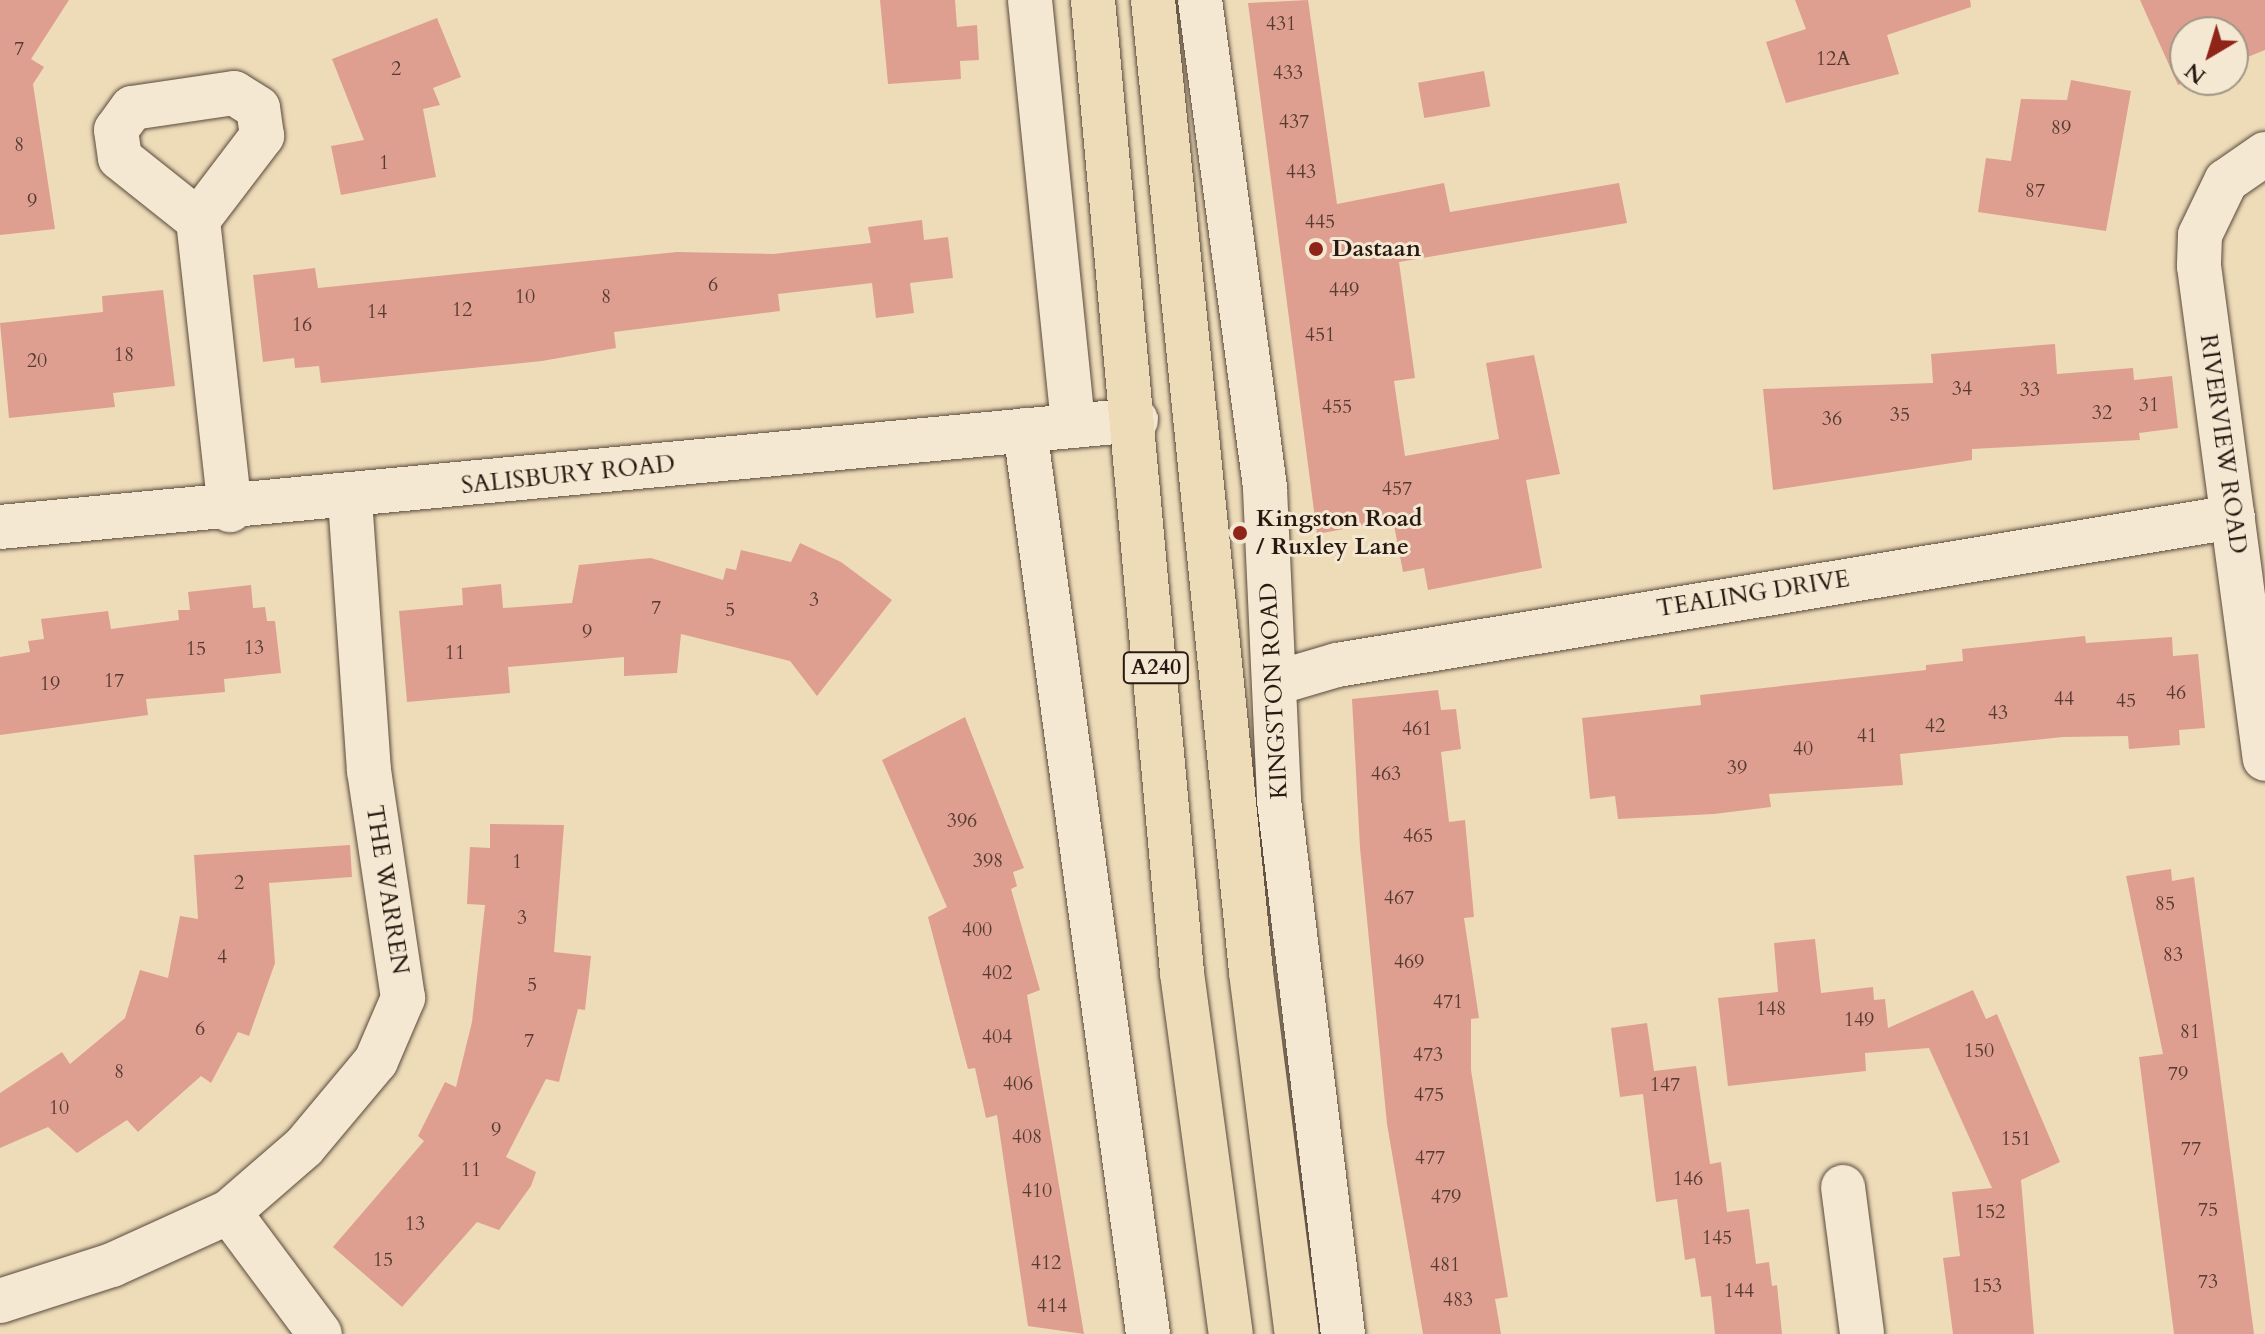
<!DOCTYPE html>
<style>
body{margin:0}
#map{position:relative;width:2265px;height:1334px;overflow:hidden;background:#eedcb9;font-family:Cardo,serif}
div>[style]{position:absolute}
.building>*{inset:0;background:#de9f90;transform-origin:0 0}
.roads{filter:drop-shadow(0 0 2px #5a4a3c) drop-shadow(0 0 2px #5a4a3c)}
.street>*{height:44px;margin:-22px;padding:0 22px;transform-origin:22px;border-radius:22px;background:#f4e8d2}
.secondary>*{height:44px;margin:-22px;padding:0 22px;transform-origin:22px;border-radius:22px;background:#f4e8d2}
.highway>*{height:44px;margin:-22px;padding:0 22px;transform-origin:22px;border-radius:22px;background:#eedcb9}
.dots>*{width:22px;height:22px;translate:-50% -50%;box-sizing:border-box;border:4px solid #f4e8d2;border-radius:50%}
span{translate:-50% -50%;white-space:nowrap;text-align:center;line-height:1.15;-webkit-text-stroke:6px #f4e8d2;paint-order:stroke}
.number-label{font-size:20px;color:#563b32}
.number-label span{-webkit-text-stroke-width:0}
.shield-label span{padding:2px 6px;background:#f4e8d2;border:2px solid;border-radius:6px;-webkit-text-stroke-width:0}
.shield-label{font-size:22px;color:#281a12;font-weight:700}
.poi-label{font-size:24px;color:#281a12;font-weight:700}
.left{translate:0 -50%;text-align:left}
.street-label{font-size:24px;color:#281a12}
.north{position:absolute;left:2169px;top:16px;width:80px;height:80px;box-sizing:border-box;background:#f4e8d2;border:2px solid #a29685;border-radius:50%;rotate:218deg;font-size:22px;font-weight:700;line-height:32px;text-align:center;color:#281a12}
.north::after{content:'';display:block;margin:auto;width:28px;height:36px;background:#8f2418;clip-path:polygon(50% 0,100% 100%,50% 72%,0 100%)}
</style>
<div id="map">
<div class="building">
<div style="clip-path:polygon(0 0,69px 0,31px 59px,44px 67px,33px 84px,55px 229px,0 235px)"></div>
<div style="clip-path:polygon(880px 0,955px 0,957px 27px,977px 25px,979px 60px,960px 61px,961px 79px,888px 84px)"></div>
<div style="clip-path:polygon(1308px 0,1337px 204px,1444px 183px,1450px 212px,1619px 183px,1627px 223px,1399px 262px,1415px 378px,1394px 381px,1405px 456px,1499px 439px,1486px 363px,1534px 355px,1560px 474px,1526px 480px,1542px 568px,1428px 590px,1424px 568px,1403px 572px,1393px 520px,1317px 534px,1248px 3px)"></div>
<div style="clip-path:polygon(1795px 0,1970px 0,1971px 7px,1887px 35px,1899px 74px,1786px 103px,1766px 42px,1806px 29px)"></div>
<div style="clip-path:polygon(2140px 0,2265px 0,2265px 50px,2233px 63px,2233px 32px,2185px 32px,2185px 80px,2191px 80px,2178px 85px)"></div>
<div style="clip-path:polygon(437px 18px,461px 77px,433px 88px,440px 105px,423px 109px,436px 177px,341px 195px,331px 146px,364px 140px,332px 59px)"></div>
<div style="left:1484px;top:71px;width:36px;height:67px;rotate:80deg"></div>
<div style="clip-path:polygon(2071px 80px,2131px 91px,2106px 231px,1978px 212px,1986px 158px,2011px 161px,2021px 99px,2067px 100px)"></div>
<div style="clip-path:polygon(922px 220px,924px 240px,948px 237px,953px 278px,910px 283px,914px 313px,876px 318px,872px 283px,778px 294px,780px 311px,614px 332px,616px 348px,542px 361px,321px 383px,319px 366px,295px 368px,294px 358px,263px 362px,253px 275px,315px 268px,318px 288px,677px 252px,773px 254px,871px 243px,868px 227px)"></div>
<div style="clip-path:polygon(163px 290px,175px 386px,113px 393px,115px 407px,9px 418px,0 323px,103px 312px,102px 296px)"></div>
<div style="clip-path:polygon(2055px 344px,2057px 374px,2133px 368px,2134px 380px,2172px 376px,2178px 428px,2139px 433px,2140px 440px,1972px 449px,1972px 460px,1773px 490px,1763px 389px,1933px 383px,1931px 354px)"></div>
<div style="clip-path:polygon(800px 543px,841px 562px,892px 600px,817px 696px,790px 661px,681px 634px,677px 673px,624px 676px,624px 657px,508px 667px,510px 693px,407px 702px,399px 611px,463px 605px,462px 588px,501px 584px,503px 608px,572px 603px,579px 565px,628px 560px,651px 558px,723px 580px,726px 568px,736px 570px,741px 550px,791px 562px)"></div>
<div style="clip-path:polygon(251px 585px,253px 608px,265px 607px,267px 621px,275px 621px,281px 673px,224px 679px,225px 692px,146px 699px,148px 715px,0 735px,0 657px,30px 652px,28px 641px,44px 639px,41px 619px,108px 611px,111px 629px,179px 620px,178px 610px,190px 610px,188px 592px)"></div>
<div style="clip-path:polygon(2085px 636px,2086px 643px,2172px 637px,2173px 656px,2198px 654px,2205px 728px,2179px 730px,2180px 745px,2129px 749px,2128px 736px,2063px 737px,1900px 754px,1903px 785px,1769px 794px,1771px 807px,1714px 814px,1618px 819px,1615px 796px,1590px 799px,1582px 718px,1701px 705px,1700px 695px,1926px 670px,1926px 665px,1963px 661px,1962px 649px)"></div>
<div style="clip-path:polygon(1438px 690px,1441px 710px,1456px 709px,1461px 749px,1441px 752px,1449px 822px,1465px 820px,1474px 917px,1464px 918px,1479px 1018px,1471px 1019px,1471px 1070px,1508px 1297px,1495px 1299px,1501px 1334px,1423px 1334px,1387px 1124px,1360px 848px,1352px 699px)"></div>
<div style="clip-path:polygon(965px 717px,1024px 868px,1013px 872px,1017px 886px,1011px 889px,1040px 990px,1027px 995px,1084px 1334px,1028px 1326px,997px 1115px,986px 1118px,975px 1068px,968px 1069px,928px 917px,947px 907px,882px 760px)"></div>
<div style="clip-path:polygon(490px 824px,564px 825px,554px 952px,591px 956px,585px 1010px,578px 1009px,559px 1082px,546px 1079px,506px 1157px,536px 1172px,531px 1186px,499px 1230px,477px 1222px,402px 1307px,333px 1247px,424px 1141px,418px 1136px,445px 1082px,456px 1087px,472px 1022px,485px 905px,467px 904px,470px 847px,490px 848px)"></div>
<div style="clip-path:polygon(350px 845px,352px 877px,269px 883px,275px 963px,249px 1036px,238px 1032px,211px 1083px,201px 1076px,138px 1132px,127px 1120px,77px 1153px,48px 1127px,0 1148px,0 1093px,62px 1052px,70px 1064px,125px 1018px,140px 970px,168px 978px,180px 916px,198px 919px,194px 855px)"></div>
<div style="clip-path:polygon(2171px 869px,2172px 881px,2194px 877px,2254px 1334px,2174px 1334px,2139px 1057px,2163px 1054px,2126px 876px)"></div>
<div style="clip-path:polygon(1815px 939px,1821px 993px,1873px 987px,1874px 1000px,1885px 999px,1888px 1028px,1973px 990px,1986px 1019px,1997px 1014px,2060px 1162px,2021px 1180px,2034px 1334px,1953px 1334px,1943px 1258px,1960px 1256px,1952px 1192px,1992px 1188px,1929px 1048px,1865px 1053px,1866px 1071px,1728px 1086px,1718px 998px,1778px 992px,1774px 943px)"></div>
<div style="clip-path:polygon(1647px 1023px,1654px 1071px,1696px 1066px,1710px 1164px,1721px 1162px,1727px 1212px,1749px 1209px,1756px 1264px,1769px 1262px,1772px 1286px,1777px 1285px,1782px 1334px,1715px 1334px,1711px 1296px,1701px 1297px,1695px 1258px,1685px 1260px,1677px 1199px,1656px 1202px,1643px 1094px,1620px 1097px,1611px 1028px)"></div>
</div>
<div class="roads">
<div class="street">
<div style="left:1030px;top:0;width:428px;rotate:84.2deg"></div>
<div style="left:1200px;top:0;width:493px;rotate:82.4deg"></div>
<div style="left:1265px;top:489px;width:311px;rotate:87.4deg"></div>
<div style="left:1279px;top:800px;width:538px;rotate:83.17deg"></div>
<div style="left:2265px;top:154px;width:47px;rotate:145.3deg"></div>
<div style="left:2226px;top:181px;width:60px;rotate:115.7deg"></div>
<div style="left:2200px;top:235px;width:31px;rotate:92deg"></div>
<div style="left:2199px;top:266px;width:497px;rotate:82.4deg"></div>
<div style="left:198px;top:220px;width:106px;rotate:-52.7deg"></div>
<div style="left:262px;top:136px;width:28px;rotate:-98deg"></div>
<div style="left:258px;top:108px;width:28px;rotate:-148deg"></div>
<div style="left:234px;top:93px;width:103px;rotate:171.6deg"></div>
<div style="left:132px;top:108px;width:27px;rotate:126deg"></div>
<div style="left:116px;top:130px;width:28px;rotate:82deg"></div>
<div style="left:120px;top:158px;width:100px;rotate:38.5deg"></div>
<div style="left:198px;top:220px;width:292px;rotate:83.7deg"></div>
<div style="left:1025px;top:430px;width:912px;rotate:82.25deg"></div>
<div style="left:1276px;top:683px;width:64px;rotate:-16.4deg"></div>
<div style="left:1337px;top:665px;width:908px;rotate:-9.38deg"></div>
<div style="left:1843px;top:1187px;width:148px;rotate:82.6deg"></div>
<div style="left:229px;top:1212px;width:152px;rotate:53.3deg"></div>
<div style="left:0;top:1301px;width:118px;rotate:-17.8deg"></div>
<div style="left:112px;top:1265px;width:128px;rotate:-24.4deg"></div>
<div style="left:229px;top:1212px;width:99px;rotate:-40.9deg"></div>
<div style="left:304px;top:1147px;width:112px;rotate:-50.1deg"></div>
<div style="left:376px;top:1061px;width:69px;rotate:-66.8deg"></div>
<div style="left:403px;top:998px;width:230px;rotate:-98.5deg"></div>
<div style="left:369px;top:771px;width:275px;rotate:-94deg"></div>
</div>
<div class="secondary">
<div style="left:0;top:527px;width:1141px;rotate:-5.38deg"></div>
</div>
<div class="highway">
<div style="left:1093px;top:0;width:977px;rotate:84.77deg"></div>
<div style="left:1182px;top:973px;width:364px;rotate:82.3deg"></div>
<div style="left:1153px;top:0;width:977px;rotate:84.24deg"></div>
<div style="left:1251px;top:972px;width:365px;rotate:82.8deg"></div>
</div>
</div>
<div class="dots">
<div style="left:1316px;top:249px;background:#8f2418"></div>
<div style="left:1240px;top:533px;background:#8f2418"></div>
</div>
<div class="number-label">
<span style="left:1281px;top:23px">431</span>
<span style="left:19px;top:48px">7</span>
<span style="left:1833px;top:58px">12A</span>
<span style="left:396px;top:68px">2</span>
<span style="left:1288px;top:72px">433</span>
<span style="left:1294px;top:121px">437</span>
<span style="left:2061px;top:127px">89</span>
<span style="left:19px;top:144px">8</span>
<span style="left:384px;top:162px">1</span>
<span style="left:1301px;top:171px">443</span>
<span style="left:2035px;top:190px">87</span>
<span style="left:32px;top:200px">9</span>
<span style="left:1320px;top:221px">445</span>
<span style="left:713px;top:284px">6</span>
<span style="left:1344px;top:289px">449</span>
<span style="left:525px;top:296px">10</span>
<span style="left:606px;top:296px">8</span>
<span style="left:462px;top:309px">12</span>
<span style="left:377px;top:311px">14</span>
<span style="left:302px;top:324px">16</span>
<span style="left:1320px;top:334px">451</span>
<span style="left:124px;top:354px">18</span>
<span style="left:37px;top:360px">20</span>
<span style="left:1962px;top:388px">34</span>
<span style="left:2030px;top:389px">33</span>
<span style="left:2149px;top:404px">31</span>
<span style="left:1337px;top:406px">455</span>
<span style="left:2102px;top:412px">32</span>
<span style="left:1900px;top:414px">35</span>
<span style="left:1832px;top:418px">36</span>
<span style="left:1397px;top:488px">457</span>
<span style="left:814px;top:599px">3</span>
<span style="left:656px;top:607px">7</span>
<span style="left:730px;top:609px">5</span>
<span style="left:587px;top:631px">9</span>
<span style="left:254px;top:647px">13</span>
<span style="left:196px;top:648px">15</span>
<span style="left:455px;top:652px">11</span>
<span style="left:114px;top:680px">17</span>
<span style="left:50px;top:683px">19</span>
<span style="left:2176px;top:692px">46</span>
<span style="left:2064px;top:698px">44</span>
<span style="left:2126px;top:700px">45</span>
<span style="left:1998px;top:712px">43</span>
<span style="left:1935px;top:725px">42</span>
<span style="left:1417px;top:728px">461</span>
<span style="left:1867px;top:735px">41</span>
<span style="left:1803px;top:748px">40</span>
<span style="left:1737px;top:767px">39</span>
<span style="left:1386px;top:773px">463</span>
<span style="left:962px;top:820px">396</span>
<span style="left:1418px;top:835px">465</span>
<span style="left:988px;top:860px">398</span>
<span style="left:517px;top:861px">1</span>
<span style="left:239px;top:882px">2</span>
<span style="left:1399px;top:897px">467</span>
<span style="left:2165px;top:903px">85</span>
<span style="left:522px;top:917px">3</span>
<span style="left:977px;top:929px">400</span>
<span style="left:2173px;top:954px">83</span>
<span style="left:222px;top:956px">4</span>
<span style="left:1409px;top:961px">469</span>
<span style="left:997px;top:972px">402</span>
<span style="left:532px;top:984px">5</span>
<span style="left:1448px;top:1001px">471</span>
<span style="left:1771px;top:1008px">148</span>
<span style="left:1859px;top:1019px">149</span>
<span style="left:200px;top:1028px">6</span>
<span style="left:2190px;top:1031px">81</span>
<span style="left:997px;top:1036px">404</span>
<span style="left:529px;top:1040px">7</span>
<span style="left:1979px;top:1050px">150</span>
<span style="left:1428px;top:1054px">473</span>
<span style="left:119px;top:1071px">8</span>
<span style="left:2178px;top:1073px">79</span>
<span style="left:1018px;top:1083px">406</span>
<span style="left:1665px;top:1084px">147</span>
<span style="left:1429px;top:1094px">475</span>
<span style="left:59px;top:1107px">10</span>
<span style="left:496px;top:1129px">9</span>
<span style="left:1027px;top:1136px">408</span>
<span style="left:2016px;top:1138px">151</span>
<span style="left:2191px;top:1148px">77</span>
<span style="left:1430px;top:1157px">477</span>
<span style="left:471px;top:1169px">11</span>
<span style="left:1688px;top:1178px">146</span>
<span style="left:1037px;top:1190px">410</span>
<span style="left:1446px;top:1196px">479</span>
<span style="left:2208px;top:1209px">75</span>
<span style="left:1990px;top:1211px">152</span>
<span style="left:415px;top:1223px">13</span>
<span style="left:1717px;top:1237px">145</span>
<span style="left:383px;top:1259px">15</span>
<span style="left:1046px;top:1262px">412</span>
<span style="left:1445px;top:1264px">481</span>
<span style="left:2208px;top:1281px">73</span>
<span style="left:1987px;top:1285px">153</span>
<span style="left:1739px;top:1290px">144</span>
<span style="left:1458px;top:1299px">483</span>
<span style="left:1052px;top:1305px">414</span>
</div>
<div class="shield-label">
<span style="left:1156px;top:668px">A240</span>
</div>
<div class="poi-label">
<span class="left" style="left:1332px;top:249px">Dastaan</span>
<span class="left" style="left:1256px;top:533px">Kingston Road<br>/ Ruxley Lane</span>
</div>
<div class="street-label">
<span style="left:2223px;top:444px;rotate:82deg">RIVERVIEW ROAD</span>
<span style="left:568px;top:475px;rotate:-6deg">SALISBURY ROAD</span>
<span style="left:1753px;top:594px;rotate:-9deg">TEALING DRIVE</span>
<span style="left:1274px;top:691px;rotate:-93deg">KINGSTON ROAD</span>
<span style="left:387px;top:890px;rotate:81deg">THE WARREN</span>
</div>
<div class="north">N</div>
</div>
